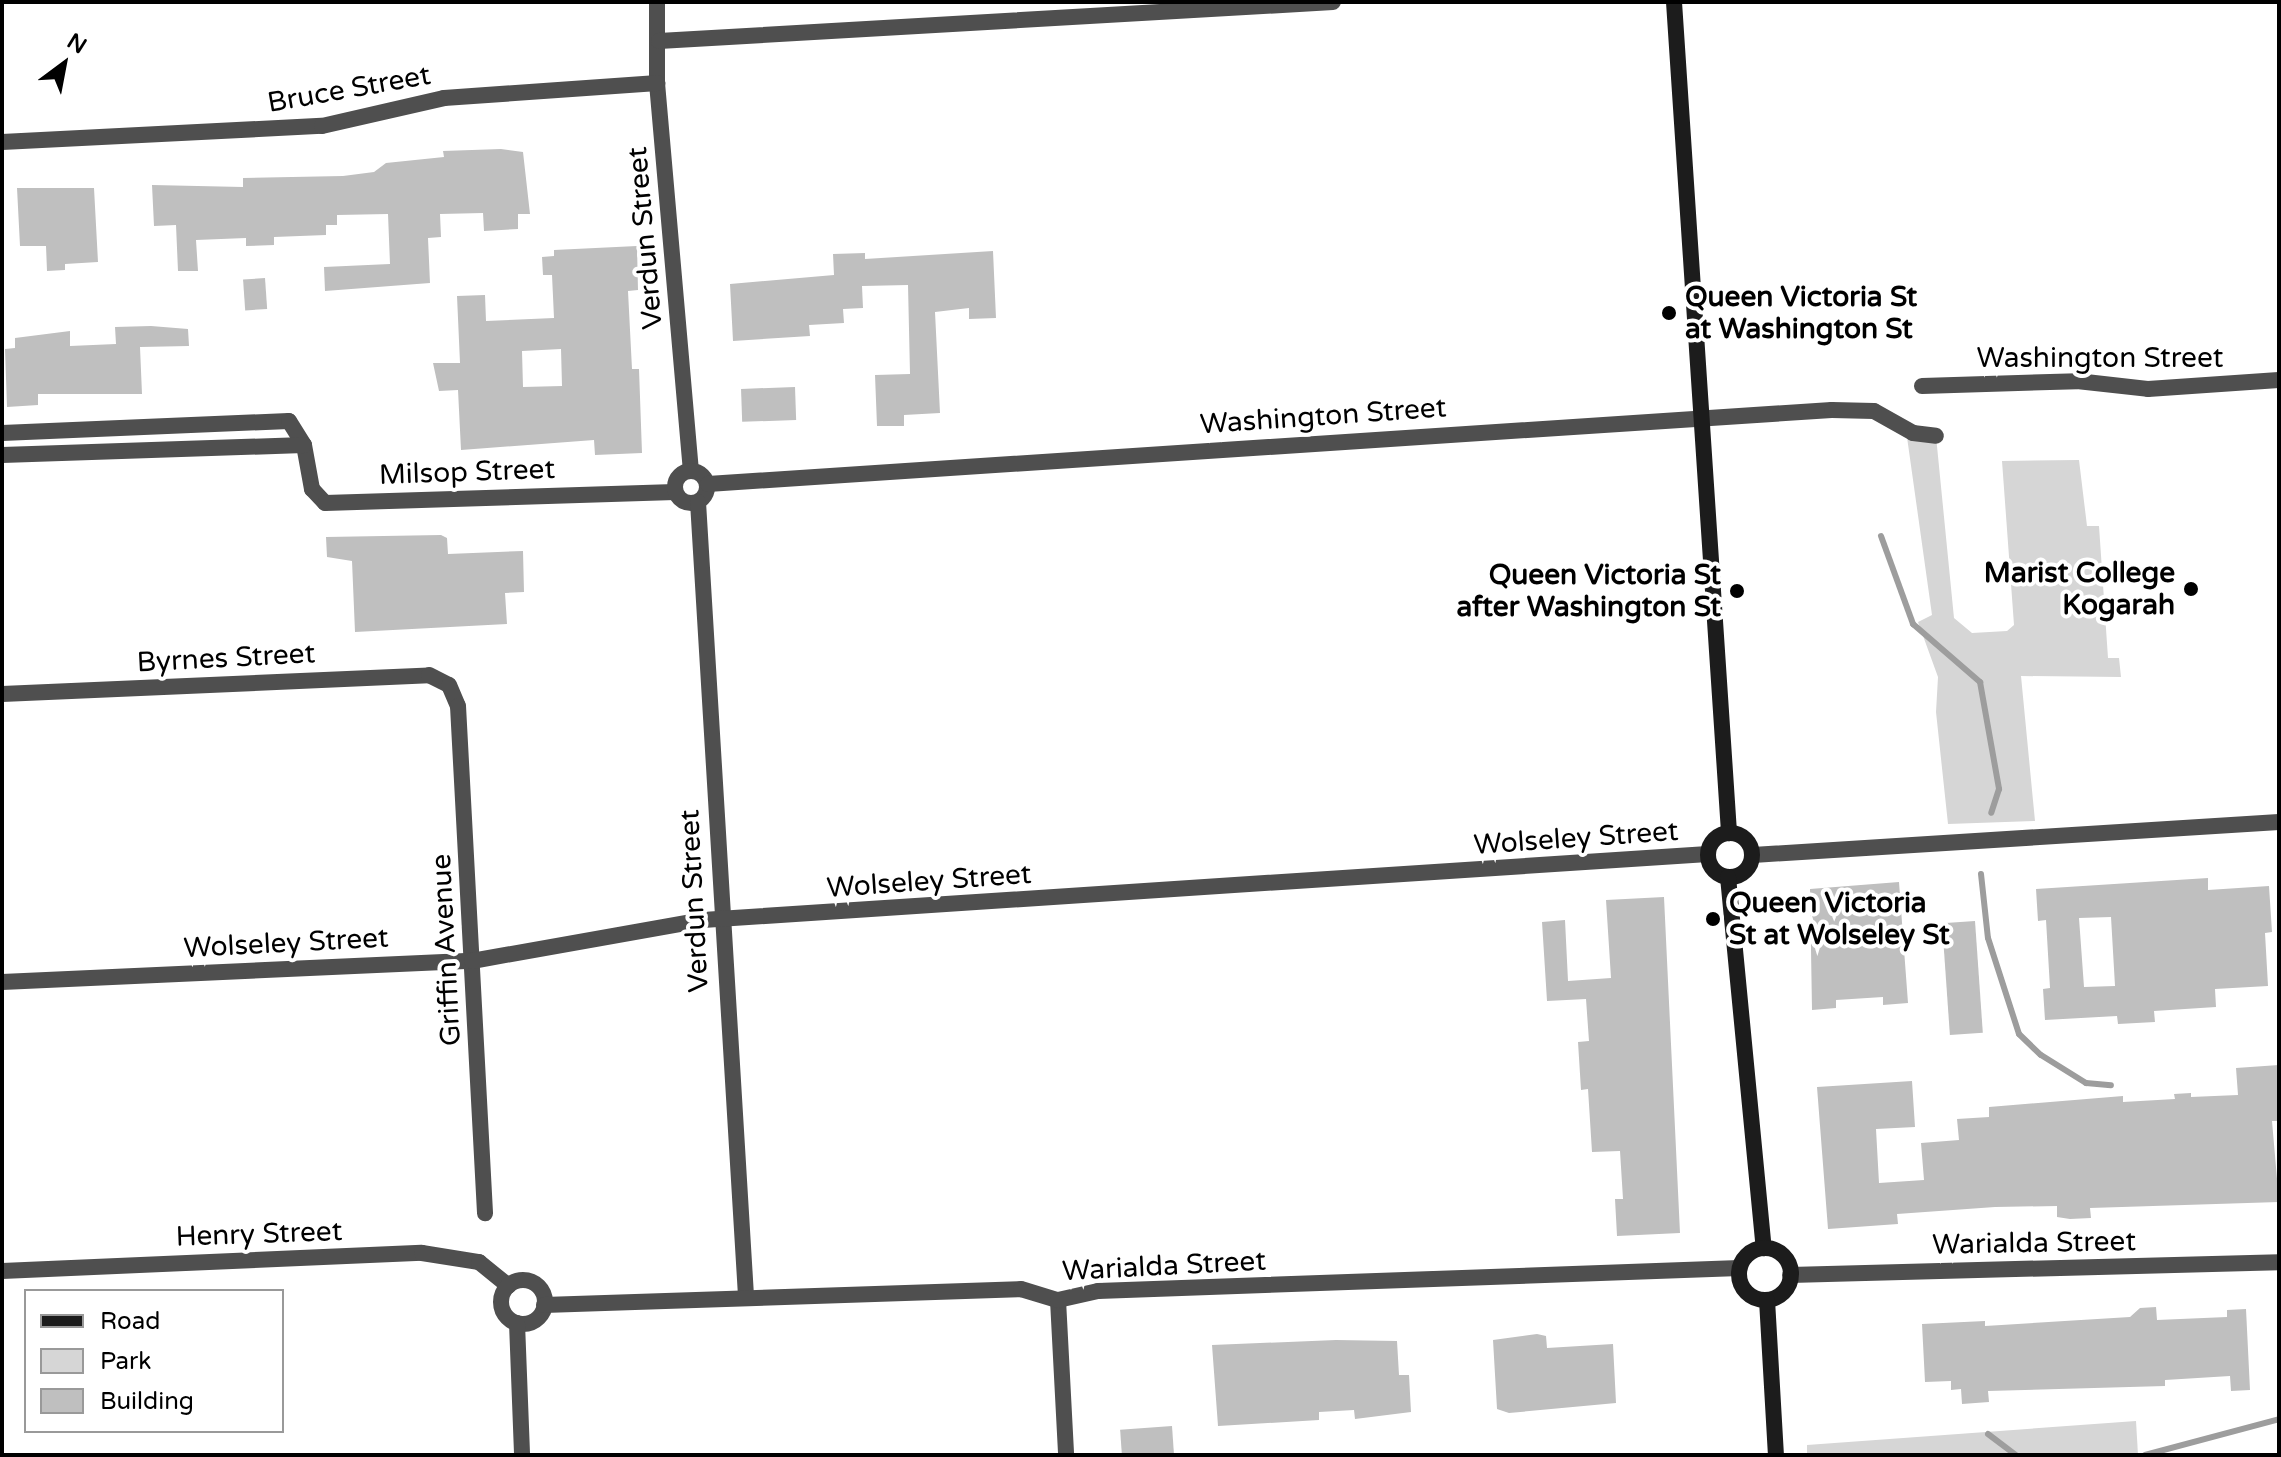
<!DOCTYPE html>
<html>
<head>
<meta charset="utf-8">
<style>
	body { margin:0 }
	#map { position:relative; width:2281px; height:1457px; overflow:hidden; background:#fff; font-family:"Varela Round",sans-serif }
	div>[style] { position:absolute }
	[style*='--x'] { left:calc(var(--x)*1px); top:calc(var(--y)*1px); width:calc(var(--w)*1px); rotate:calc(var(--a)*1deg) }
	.green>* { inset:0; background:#d6d6d6 }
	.stream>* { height:6px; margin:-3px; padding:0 3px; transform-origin:3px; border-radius:3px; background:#9d9d9d }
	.building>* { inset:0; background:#bfbfbf; transform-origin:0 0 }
	.minor>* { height:16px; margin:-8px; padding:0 8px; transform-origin:8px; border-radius:8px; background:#4f4f4f }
	.minor>.ring { margin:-8px; padding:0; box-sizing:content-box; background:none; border:16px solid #4f4f4f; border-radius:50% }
	.secondary>* { height:16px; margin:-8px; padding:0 8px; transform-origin:8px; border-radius:8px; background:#1c1c1c }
	.secondary>.ring { margin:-8px; padding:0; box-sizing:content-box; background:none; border:16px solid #1c1c1c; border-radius:50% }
	.dots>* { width:22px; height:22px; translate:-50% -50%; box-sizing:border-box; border:4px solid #fff; border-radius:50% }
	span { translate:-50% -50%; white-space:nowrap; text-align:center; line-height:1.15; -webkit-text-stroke:8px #fff; paint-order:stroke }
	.street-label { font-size:28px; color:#000 }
	.poi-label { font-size:28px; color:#000; font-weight:700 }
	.left { translate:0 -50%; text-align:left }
	.right { translate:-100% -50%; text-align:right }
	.frame { position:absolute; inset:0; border:4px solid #000; pointer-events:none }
	.legend { position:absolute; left:24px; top:1289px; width:260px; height:144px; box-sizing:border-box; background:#fff; border:2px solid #999; margin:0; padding:10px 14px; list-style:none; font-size:24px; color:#000 }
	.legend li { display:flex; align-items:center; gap:16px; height:40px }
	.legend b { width:40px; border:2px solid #999 }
	.north { position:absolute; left:24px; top:24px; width:80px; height:80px; -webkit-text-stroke:6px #fff; paint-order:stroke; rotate:32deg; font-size:22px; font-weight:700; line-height:32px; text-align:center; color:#000 }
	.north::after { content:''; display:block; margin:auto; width:28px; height:36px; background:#000; clip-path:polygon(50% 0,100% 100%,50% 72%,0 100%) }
</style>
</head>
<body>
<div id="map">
	<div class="green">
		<i style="clip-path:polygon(1906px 430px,1936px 436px,1954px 618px,1972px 633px,2007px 631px,2014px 625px,2002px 461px,2079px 460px,2087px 526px,2099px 526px,2108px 658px,2119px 658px,2121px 677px,2021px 676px,2035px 821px,1948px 824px,1936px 712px,1938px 677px,1918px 622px,1932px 615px)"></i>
		<i style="clip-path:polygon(2136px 1421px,2138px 1455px,1807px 1455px,1807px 1445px)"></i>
	</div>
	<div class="stream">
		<i style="--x:1881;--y:536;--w:94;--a:70"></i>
		<i style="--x:1913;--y:624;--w:89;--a:40.9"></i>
		<i style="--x:1980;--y:682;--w:109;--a:79.9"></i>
		<i style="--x:1999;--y:789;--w:25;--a:108"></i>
		<i style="--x:1981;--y:874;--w:64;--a:83.8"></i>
		<i style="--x:1988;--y:938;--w:101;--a:72.1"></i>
		<i style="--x:2019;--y:1034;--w:30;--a:44"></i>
		<i style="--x:2041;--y:1055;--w:53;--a:31.9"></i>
		<i style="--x:2086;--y:1083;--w:25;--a:5"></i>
		<i style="--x:1988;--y:1434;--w:35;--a:37"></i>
		<i style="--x:2145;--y:1455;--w:139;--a:-15"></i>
	</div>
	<div class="building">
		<i style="clip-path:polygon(501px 149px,523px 152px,530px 214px,518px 214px,518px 229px,484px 231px,483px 213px,440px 214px,441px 237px,428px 238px,430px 283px,325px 291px,324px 267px,390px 264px,388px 214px,337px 215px,337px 225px,326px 225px,326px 235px,274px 237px,274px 245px,246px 246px,246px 238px,196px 240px,198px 271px,178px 271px,176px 225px,154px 226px,152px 185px,243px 187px,243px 178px,343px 176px,374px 172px,386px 163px,444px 157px,443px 151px)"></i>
		<i style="clip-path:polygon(17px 188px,94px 188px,98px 262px,65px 264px,65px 270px,47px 271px,46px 246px,20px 246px)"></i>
		<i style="clip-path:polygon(evenodd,637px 246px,638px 290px,628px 291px,632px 369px,639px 369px,642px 453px,595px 455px,594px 440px,461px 450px,458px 390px,439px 391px,433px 363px,460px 363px,457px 296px,485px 295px,486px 321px,554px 318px,552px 275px,543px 275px,542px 257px,554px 256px,554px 250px,637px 246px,561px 349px,562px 386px,523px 387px,522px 351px,561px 349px)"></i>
		<i style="clip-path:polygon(993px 251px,996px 318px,969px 319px,969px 308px,935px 312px,940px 413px,904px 415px,904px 426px,877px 426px,875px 375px,910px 374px,908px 285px,862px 286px,863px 308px,843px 309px,844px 323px,809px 325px,810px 336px,733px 341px,730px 284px,834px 275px,833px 254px,865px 253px,865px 259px)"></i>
		<i style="left:265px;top:278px;width:31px;height:22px;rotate:86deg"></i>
		<i style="clip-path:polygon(151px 326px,188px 329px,189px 346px,140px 347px,142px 394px,38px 394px,38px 405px,7px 407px,5px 349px,15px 348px,15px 338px,70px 331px,70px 346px,116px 344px,115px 327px)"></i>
		<i style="left:795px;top:387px;width:33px;height:54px;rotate:88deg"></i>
		<i style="clip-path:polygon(441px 535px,447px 538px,448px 554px,523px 551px,524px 592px,505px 593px,507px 624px,355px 632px,352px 561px,327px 557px,326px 537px)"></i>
		<i style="clip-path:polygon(evenodd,2208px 878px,2208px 890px,2269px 886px,2272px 932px,2265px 933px,2268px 986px,2215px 989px,2216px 1007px,2154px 1011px,2155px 1022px,2118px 1024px,2117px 1016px,2045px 1020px,2043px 989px,2050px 988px,2046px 920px,2038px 921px,2036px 889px,2208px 878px,2111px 917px,2115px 986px,2084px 987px,2079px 918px,2111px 917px)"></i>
		<i style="clip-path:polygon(1899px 882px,1908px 1003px,1883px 1005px,1883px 997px,1836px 1000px,1836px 1008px,1812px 1010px,1810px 889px)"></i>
		<i style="clip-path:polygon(1664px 897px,1680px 1233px,1617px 1236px,1615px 1199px,1623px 1199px,1620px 1151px,1592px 1152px,1588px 1089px,1581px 1090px,1578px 1042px,1589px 1041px,1586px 999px,1547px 1001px,1542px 922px,1565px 920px,1568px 981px,1611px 978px,1606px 900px)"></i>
		<i style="left:1975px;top:921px;width:112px;height:33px;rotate:86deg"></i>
		<i style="clip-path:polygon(2279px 1065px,2279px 1121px,2272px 1121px,2279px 1202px,2090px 1208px,2091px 1218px,2070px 1219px,2057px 1217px,2057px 1206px,1995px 1207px,1897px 1214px,1898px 1224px,1828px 1229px,1817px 1087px,1912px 1081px,1915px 1127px,1876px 1129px,1879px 1183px,1924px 1180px,1921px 1143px,1959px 1140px,1957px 1119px,1989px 1117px,1989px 1107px,2123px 1096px,2123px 1102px,2175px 1099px,2174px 1094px,2191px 1093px,2191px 1097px,2238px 1095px,2236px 1068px)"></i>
		<i style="clip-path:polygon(2156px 1307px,2157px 1320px,2227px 1317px,2227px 1310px,2246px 1309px,2250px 1390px,2231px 1391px,2230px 1376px,2165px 1380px,2165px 1386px,1988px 1391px,1989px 1402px,1962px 1404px,1961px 1389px,1951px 1390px,1951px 1381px,1925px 1382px,1922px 1324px,1985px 1321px,1985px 1326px,2130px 1317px,2140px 1308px)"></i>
		<i style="clip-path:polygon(1537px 1334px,1546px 1336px,1547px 1348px,1613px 1344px,1616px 1403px,1509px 1413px,1497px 1409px,1493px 1340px)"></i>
		<i style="clip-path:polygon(1336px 1340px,1397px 1341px,1399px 1375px,1409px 1375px,1411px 1412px,1355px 1419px,1354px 1410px,1319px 1412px,1319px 1420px,1218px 1426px,1212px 1345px)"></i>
		<i style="left:1172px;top:1426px;width:29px;height:52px;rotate:86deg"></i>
	</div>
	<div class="minor">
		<i style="--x:657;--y:2;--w:81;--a:90"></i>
		<i style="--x:657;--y:83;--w:388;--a:85"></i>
		<i style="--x:659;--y:41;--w:675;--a:-3.31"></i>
		<i style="--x:2;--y:142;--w:320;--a:-2.9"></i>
		<i style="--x:322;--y:126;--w:125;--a:-12.9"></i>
		<i style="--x:444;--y:98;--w:214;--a:-4"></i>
		<i style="--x:1922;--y:386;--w:155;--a:-1.8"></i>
		<i style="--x:2077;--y:381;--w:71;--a:6.4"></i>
		<i style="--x:2148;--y:389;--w:131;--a:-3.9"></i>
		<i style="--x:2;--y:433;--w:287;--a:-2.4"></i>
		<i style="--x:289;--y:421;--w:28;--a:58"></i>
		<i style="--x:304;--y:445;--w:45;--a:79.7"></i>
		<i style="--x:312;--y:489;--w:19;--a:47"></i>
		<i style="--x:325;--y:503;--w:350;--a:-1.8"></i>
		<i style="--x:2;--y:455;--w:302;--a:-1.9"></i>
		<i class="ring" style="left:675px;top:471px;width:16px;height:16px"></i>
		<i style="--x:708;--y:484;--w:1126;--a:-3.77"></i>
		<i style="--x:1832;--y:410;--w:42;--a:1.4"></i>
		<i style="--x:1874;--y:411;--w:45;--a:29.4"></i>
		<i style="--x:1913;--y:433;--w:23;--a:7"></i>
		<i style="--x:698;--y:502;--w:796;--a:86.54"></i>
		<i style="--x:2;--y:694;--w:427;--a:-2.5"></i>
		<i style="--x:429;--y:675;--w:22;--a:27"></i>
		<i style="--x:449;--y:685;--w:23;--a:67"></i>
		<i style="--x:458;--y:706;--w:508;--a:86.95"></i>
		<i style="--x:1753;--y:855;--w:527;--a:-3.59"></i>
		<i style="--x:2;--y:982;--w:470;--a:-2.6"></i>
		<i style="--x:472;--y:961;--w:235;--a:-10.1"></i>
		<i style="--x:703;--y:920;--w:1007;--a:-3.76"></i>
		<i style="--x:2;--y:1271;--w:420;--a:-2.5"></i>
		<i style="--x:422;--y:1253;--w:58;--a:9"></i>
		<i style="--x:479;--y:1262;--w:38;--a:39"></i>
		<i style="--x:1790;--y:1275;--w:489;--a:-1.5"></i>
		<i class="ring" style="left:501px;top:1280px;width:28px;height:28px"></i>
		<i style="--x:1058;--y:1300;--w:155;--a:87"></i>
		<i style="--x:544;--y:1305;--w:477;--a:-1.9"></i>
		<i style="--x:1021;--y:1289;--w:39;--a:17"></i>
		<i style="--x:1058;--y:1300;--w:41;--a:-12.7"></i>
		<i style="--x:1098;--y:1291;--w:642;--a:-2.05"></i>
		<i style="--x:517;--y:1323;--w:132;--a:87.8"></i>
	</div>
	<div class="secondary">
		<i style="--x:1674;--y:2;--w:833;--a:86.21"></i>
		<i class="ring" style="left:1708px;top:833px;width:28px;height:28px"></i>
		<i style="--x:1728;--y:877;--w:373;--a:84.5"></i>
		<i class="ring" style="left:1739px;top:1248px;width:36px;height:36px"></i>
		<i style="--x:1767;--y:1300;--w:155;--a:86.7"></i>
	</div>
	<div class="dots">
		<i style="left:1669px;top:313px;background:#000"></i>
		<i style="left:2191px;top:589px;background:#000"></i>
		<i style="left:1737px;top:591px;background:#000"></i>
		<i style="left:1713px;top:919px;background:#000"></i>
	</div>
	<div class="street-label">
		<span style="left:349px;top:89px;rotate:-10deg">Bruce Street</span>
		<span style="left:645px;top:238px;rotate:-95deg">Verdun Street</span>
		<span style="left:2100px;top:358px">Washington Street</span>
		<span style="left:1323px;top:416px;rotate:-4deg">Washington Street</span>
		<span style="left:467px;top:472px;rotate:-2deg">Milsop Street</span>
		<span style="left:226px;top:658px;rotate:-3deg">Byrnes Street</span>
		<span style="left:1576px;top:838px;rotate:-4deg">Wolseley Street</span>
		<span style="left:929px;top:881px;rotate:-4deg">Wolseley Street</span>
		<span style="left:694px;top:901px;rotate:-93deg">Verdun Street</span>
		<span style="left:286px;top:943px;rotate:-3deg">Wolseley Street</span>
		<span style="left:446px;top:950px;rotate:-93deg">Griffin Avenue</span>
		<span style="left:259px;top:1234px;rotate:-2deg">Henry Street</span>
		<span style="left:2034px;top:1243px;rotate:-1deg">Warialda Street</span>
		<span style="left:1164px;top:1266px;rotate:-3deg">Warialda Street</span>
	</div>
	<div class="poi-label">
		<span class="left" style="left:1685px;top:313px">Queen Victoria St<br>at Washington St</span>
		<span class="right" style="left:2175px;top:589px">Marist College<br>Kogarah</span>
		<span class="right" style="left:1721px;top:591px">Queen Victoria St<br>after Washington St</span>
		<span class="left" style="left:1729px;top:919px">Queen Victoria<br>St at Wolseley St</span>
	</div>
	<div class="frame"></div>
	<ul class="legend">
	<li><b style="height:10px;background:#1c1c1c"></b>Road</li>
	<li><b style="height:22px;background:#d6d6d6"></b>Park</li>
	<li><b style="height:22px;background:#bfbfbf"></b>Building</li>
	</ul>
	<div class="north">N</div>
</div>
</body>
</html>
